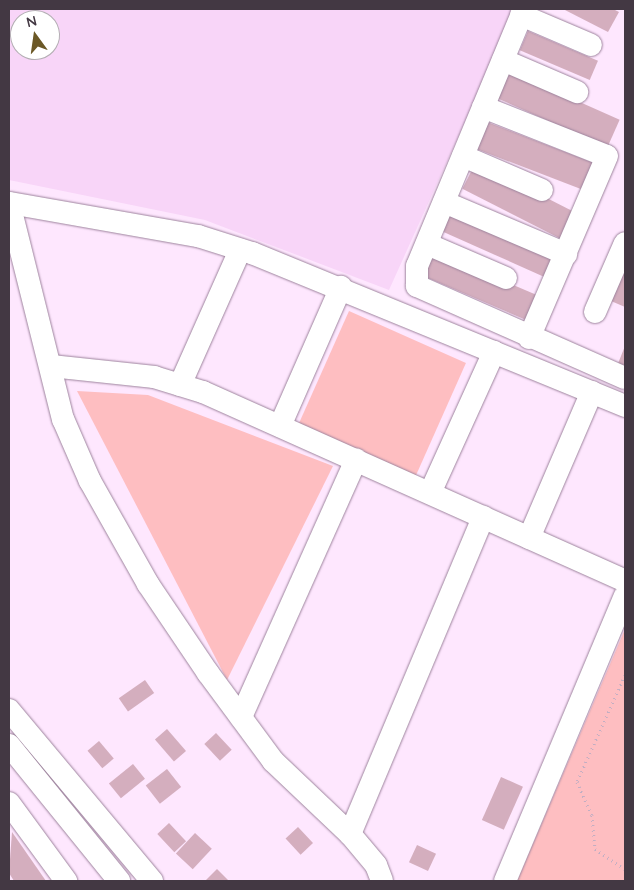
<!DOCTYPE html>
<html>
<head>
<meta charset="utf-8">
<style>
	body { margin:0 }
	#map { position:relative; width:634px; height:890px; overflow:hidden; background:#fee7fe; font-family:Quicksand,sans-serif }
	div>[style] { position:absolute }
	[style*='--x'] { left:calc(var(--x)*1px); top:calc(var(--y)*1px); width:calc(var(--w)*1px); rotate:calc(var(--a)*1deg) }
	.built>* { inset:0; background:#f8d5f8 }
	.green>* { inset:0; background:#febec1; transform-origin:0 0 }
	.building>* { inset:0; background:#d4aebe; transform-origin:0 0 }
	.path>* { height:3px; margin-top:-1.5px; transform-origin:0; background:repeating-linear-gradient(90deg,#c2aec2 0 1px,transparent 0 5px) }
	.roads { filter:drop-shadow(0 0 1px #9d839d) drop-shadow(0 0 1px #9d839d) }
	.minor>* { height:22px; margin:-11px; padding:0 11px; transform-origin:11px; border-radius:11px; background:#fff }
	span { translate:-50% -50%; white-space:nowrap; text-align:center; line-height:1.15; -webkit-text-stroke:4px #fff; paint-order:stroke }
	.frame { position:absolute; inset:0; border:10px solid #433843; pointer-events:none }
	.north { position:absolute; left:10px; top:10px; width:50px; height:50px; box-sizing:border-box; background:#fff; border:1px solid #b4afb4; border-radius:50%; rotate:346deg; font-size:14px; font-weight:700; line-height:20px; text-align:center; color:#433843 }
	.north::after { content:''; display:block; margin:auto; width:18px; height:22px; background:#6b5826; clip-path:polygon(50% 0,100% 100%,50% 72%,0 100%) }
</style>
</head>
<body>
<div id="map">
	<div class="built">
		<i style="clip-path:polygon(evenodd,9px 9px,516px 9px,389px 290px,205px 220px,9px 180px,9px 9px,20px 20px,50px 20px,50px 50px,20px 50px,20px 20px)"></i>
	</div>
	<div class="green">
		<i style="left:349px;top:311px;width:128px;height:123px;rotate:24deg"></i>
		<i style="clip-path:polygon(77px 391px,148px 395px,333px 466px,227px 680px)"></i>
		<i style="clip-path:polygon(625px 629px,625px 881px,517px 881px)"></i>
	</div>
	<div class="building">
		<i style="clip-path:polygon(563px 9px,613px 9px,619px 12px,608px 32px)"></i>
		<i style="left:528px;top:31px;width:76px;height:21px;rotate:23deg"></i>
		<i style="left:510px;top:71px;width:120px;height:30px;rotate:24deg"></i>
		<i style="left:487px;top:122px;width:120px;height:29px;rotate:21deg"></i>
		<i style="left:476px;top:162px;width:118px;height:30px;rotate:27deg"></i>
		<i style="left:450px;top:213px;width:122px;height:20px;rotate:24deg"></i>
		<i style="left:433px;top:251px;width:121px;height:27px;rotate:23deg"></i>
		<i style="clip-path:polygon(618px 271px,625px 275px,625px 307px,611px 301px)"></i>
		<i style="clip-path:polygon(625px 346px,625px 375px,615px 371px)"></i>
		<i style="left:145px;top:680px;width:16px;height:32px;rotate:55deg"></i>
		<i style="left:167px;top:729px;width:29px;height:16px;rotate:49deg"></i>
		<i style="left:216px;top:733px;width:23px;height:16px;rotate:47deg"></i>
		<i style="left:99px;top:741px;width:23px;height:15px;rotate:50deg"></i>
		<i style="left:133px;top:764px;width:19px;height:31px;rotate:51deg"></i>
		<i style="left:167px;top:769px;width:23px;height:27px;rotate:52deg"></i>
		<i style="left:501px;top:777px;width:24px;height:47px;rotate:24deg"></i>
		<i style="left:169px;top:823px;width:25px;height:16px;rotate:47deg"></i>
		<i style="left:298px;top:827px;width:22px;height:17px;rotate:47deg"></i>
		<i style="clip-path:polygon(12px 832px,46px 881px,14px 881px,9px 873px)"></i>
		<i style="left:195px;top:833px;width:23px;height:28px;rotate:43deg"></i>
		<i style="left:417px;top:845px;width:21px;height:19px;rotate:25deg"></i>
		<i style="clip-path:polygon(217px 869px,229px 881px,205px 881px)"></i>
	</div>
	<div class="path">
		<i style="--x:625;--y:675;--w:117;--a:114.2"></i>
		<i style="--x:577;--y:782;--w:36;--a:66"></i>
		<i style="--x:592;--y:815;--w:34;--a:85"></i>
		<i style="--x:595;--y:849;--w:36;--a:34"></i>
	</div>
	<div class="roads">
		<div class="minor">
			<i style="--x:524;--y:9;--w:278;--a:112.6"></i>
			<i style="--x:417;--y:266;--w:20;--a:90"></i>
			<i style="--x:417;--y:286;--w:227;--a:23.9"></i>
			<i style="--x:521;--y:15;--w:76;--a:23.2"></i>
			<i style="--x:503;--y:60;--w:81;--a:23.4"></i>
			<i style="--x:483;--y:107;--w:133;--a:21.6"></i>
			<i style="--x:607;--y:156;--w:198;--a:113.2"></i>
			<i style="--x:463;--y:156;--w:86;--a:23.3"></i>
			<i style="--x:444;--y:202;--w:133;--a:23.1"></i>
			<i style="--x:9;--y:203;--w:223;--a:76"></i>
			<i style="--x:63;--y:419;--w:68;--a:66.5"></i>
			<i style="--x:90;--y:481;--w:118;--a:60.6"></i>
			<i style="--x:148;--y:584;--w:107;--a:56"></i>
			<i style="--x:208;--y:673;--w:109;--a:53.5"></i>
			<i style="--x:273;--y:761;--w:106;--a:43.5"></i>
			<i style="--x:350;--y:834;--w:40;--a:50"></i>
			<i style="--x:376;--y:865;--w:17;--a:69"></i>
			<i style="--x:10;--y:203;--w:191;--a:10"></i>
			<i style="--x:198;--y:236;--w:57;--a:17.5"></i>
			<i style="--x:252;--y:253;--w:403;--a:22.3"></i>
			<i style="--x:427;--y:244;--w:86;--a:23.3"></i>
			<i style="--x:595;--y:312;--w:75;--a:-66.5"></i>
			<i style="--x:51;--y:366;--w:104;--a:6.1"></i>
			<i style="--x:154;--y:377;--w:51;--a:17"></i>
			<i style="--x:203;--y:392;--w:462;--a:24.1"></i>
			<i style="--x:180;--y:385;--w:148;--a:-66"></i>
			<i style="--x:280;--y:426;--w:152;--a:-66.3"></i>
			<i style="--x:430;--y:493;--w:155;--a:-65.6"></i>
			<i style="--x:529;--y:538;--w:159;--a:-66.7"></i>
			<i style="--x:9;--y:710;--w:223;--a:50.1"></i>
			<i style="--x:241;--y:717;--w:282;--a:-65.9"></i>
			<i style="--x:9;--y:745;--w:175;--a:51"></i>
			<i style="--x:9;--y:803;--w:97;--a:53.8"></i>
			<i style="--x:350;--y:834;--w:344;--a:-67.2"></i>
			<i style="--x:505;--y:881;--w:309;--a:-67.2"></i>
		</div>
	</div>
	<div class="frame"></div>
	<div class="north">N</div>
</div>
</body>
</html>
